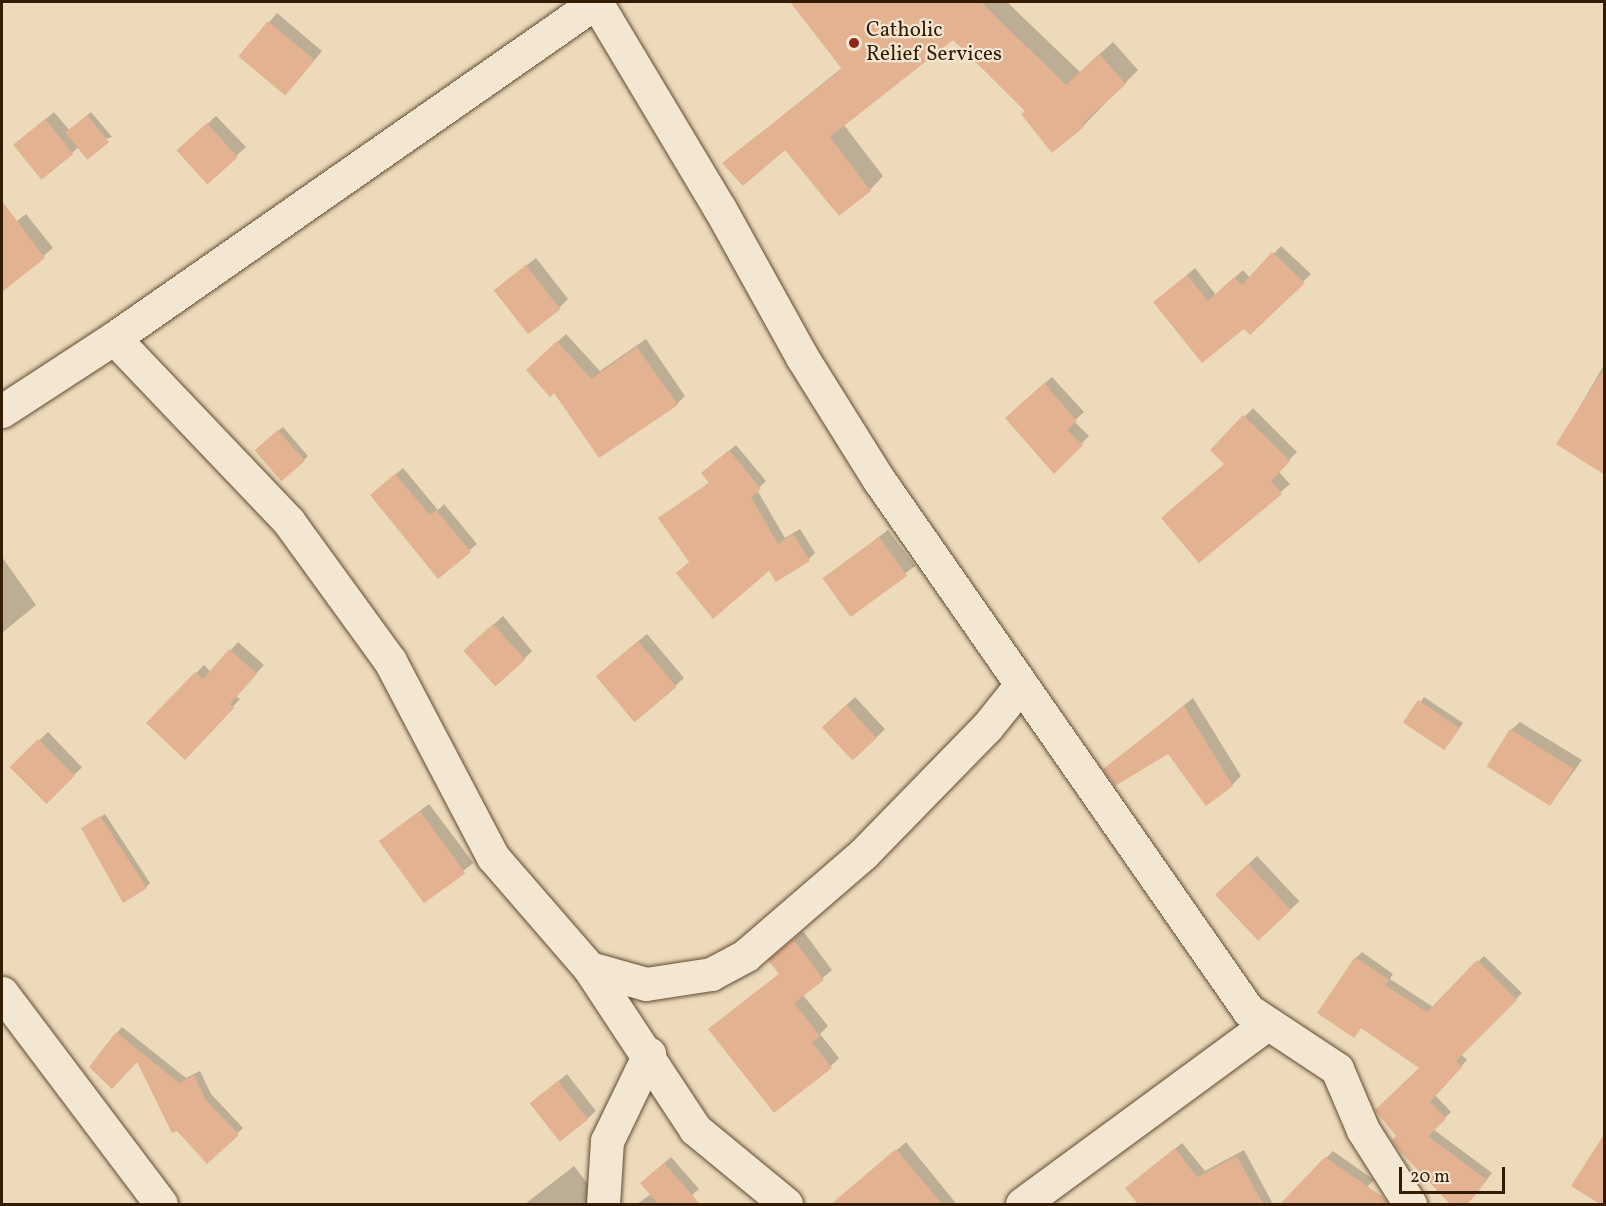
<!DOCTYPE html>
<html>
<head>
<meta charset="utf-8">
<style>
	body { margin:0 }
	#map { position:relative; width:1606px; height:1206px; overflow:hidden; background:#ecdabb; font-family:Vollkorn,serif }
	div>[style] { position:absolute }
	[style*='--x'] { left:calc(var(--x)*1px); top:calc(var(--y)*1px); width:calc(var(--w)*1px); rotate:calc(var(--a)*1deg) }
	.shadow>* { inset:0; background:#0003; transform-origin:0 0 }
	.building>* { inset:0; background:#e3b290; transform-origin:0 0 }
	.roads { filter:drop-shadow(0 0 2px #624b31) drop-shadow(0 0 2px #624b31) }
	.minor>* { height:33px; margin:-16.5px; padding:0 16.5px; transform-origin:16.5px; border-radius:16.5px; background:#f3e7d3 }
	.dots>* { width:16px; height:16px; translate:-50% -50%; box-sizing:border-box; border:3px solid #f3e7d3; border-radius:50% }
	span { translate:-50% -50%; white-space:nowrap; text-align:center; line-height:1.15; -webkit-text-stroke:4.5px #f3e7d3; paint-order:stroke }
	.poi-label { font-size:21px; color:#341b03 }
	.left { translate:0 -50%; text-align:left }
	.frame { position:absolute; inset:0; border:3px solid #341b03; pointer-events:none }
	.scale { position:absolute; left:1399px; top:1167px; width:106px; height:27px; box-sizing:border-box; border:3px solid #341b03; border-top:0; padding-left:8px; font-size:18px; line-height:21px; white-space:nowrap; color:#341b03; -webkit-text-stroke:4px #f3e7d3; paint-order:stroke }
</style>
</head>
<body>
<div id="map">
	<div class="shadow">
		<i style="clip-path:polygon(791px 2px,1007px 2px,1080px 72px,1113px 42px,1138px 70px,1083px 126px,1026px 110px,953px 38px,844px 125px,883px 176px,870px 190px,785px 148px,724px 163px,843px 67px)"></i>
		<i style="clip-path:polygon(277px 13px,322px 51px,293px 86px,240px 56px)"></i>
		<i style="clip-path:polygon(54px 112px,70px 131px,91px 112px,112px 137px,79px 147px,72px 153px,15px 145px)"></i>
		<i style="clip-path:polygon(216px 116px,246px 147px,208px 182px,187px 143px)"></i>
		<i style="clip-path:polygon(26px 214px,53px 248px,2px 290px,2px 233px)"></i>
		<i style="clip-path:polygon(1281px 246px,1311px 274px,1250px 333px,1245px 327px,1163px 295px,1195px 268px,1216px 295px,1243px 270px,1250px 278px)"></i>
		<i style="clip-path:polygon(536px 258px,568px 299px,559px 308px,505px 282px)"></i>
		<i style="clip-path:polygon(566px 334px,600px 371px,646px 339px,685px 396px,677px 404px,555px 390px,536px 361px)"></i>
		<i style="clip-path:polygon(1604px 365px,1604px 463px,1558px 444px)"></i>
		<i style="clip-path:polygon(1052px 377px,1084px 412px,1074px 421px,1089px 436px,1054px 472px,1015px 410px)"></i>
		<i style="clip-path:polygon(1253px 408px,1297px 452px,1278px 471px,1290px 484px,1200px 561px,1226px 463px,1212px 450px)"></i>
		<i style="clip-path:polygon(283px 427px,308px 456px,304px 460px,260px 446px)"></i>
		<i style="clip-path:polygon(736px 445px,766px 481px,757px 490px,785px 538px,800px 529px,815px 553px,809px 559px,769px 569px,690px 562px,660px 518px,710px 482px,710px 467px)"></i>
		<i style="clip-path:polygon(403px 468px,438px 510px,444px 504px,477px 544px,438px 577px,379px 488px)"></i>
		<i style="left:888px;top:530px;width:45px;height:80px;rotate:53deg"></i>
		<i style="clip-path:polygon(2px 557px,36px 605px,2px 633px)"></i>
		<i style="clip-path:polygon(503px 616px,532px 651px,524px 659px,474px 642px)"></i>
		<i style="clip-path:polygon(647px 634px,684px 678px,675px 686px,606px 668px)"></i>
		<i style="clip-path:polygon(238px 642px,264px 665px,236px 696px,240px 699px,184px 758px,148px 723px,204px 665px,211px 672px)"></i>
		<i style="left:855px;top:697px;width:44px;height:44px;rotate:47deg"></i>
		<i style="clip-path:polygon(1424px 697px,1463px 723px,1448px 745px,1405px 723px)"></i>
		<i style="clip-path:polygon(1193px 698px,1241px 776px,1232px 785px,1168px 752px,1105px 769px)"></i>
		<i style="clip-path:polygon(1520px 722px,1582px 760px,1550px 805px,1511px 730px)"></i>
		<i style="left:48px;top:732px;width:49px;height:50px;rotate:46deg"></i>
		<i style="left:429px;top:804px;width:74px;height:61px;rotate:53deg"></i>
		<i style="clip-path:polygon(105px 814px,150px 883px,146px 887px,83px 828px)"></i>
		<i style="left:1257px;top:856px;width:62px;height:55px;rotate:47deg"></i>
		<i style="clip-path:polygon(803px 931px,832px 970px,803px 995px,828px 1026px,820px 1034px,839px 1058px,831px 1066px,710px 1029px,780px 973px,779px 952px)"></i>
		<i style="clip-path:polygon(1362px 952px,1393px 974px,1390px 979px,1433px 1007px,1484px 956px,1522px 993px,1461px 1054px,1467px 1060px,1435px 1095px,1451px 1112px,1433px 1129px,1492px 1173px,1467px 1204px,1398px 1136px,1421px 1068px,1362px 1027px,1354px 1036px,1356px 958px)"></i>
		<i style="clip-path:polygon(122px 1027px,186px 1078px,200px 1071px,211px 1094px,243px 1128px,207px 1162px,117px 1033px)"></i>
		<i style="clip-path:polygon(567px 1074px,596px 1111px,587px 1119px,532px 1103px)"></i>
		<i style="clip-path:polygon(906px 1142px,955px 1202px,953px 1204px,861px 1204px,849px 1191px)"></i>
		<i style="clip-path:polygon(1182px 1143px,1205px 1171px,1244px 1150px,1273px 1204px,1140px 1204px,1127px 1188px)"></i>
		<i style="clip-path:polygon(1333px 1151px,1374px 1180px,1349px 1204px,1281px 1204px)"></i>
		<i style="clip-path:polygon(671px 1157px,699px 1189px,682px 1204px,637px 1204px,651px 1194px,648px 1177px)"></i>
		<i style="clip-path:polygon(574px 1166px,603px 1204px,525px 1204px)"></i>
	</div>
	<div class="building">
		<i style="clip-path:polygon(790px 2px,981px 2px,1066px 85px,1099px 54px,1126px 84px,1082px 124px,1084px 127px,1052px 153px,1021px 114px,1025px 111px,953px 40px,830px 137px,871px 191px,839px 216px,785px 150px,743px 186px,722px 163px,842px 69px)"></i>
		<i style="left:268px;top:21px;width:61px;height:46px;rotate:40deg"></i>
		<i style="left:87px;top:115px;width:35px;height:28px;rotate:51deg"></i>
		<i style="left:45px;top:119px;width:45px;height:41px;rotate:51deg"></i>
		<i style="left:207px;top:123px;width:46px;height:41px;rotate:48deg"></i>
		<i style="clip-path:polygon(2px 201px,45px 258px,2px 292px)"></i>
		<i style="clip-path:polygon(1272px 252px,1305px 283px,1250px 335px,1244px 329px,1202px 363px,1153px 302px,1187px 275px,1208px 301px,1234px 277px,1242px 285px)"></i>
		<i style="left:526px;top:265px;width:56px;height:41px;rotate:52deg"></i>
		<i style="clip-path:polygon(557px 341px,591px 379px,637px 347px,678px 405px,599px 458px,554px 393px,550px 397px,526px 370px)"></i>
		<i style="clip-path:polygon(1605px 367px,1605px 475px,1556px 444px)"></i>
		<i style="clip-path:polygon(1044px 383px,1077px 421px,1067px 430px,1083px 445px,1054px 474px,1005px 418px)"></i>
		<i style="clip-path:polygon(1243px 415px,1290px 461px,1271px 481px,1282px 494px,1199px 563px,1161px 518px,1224px 464px,1210px 450px)"></i>
		<i style="left:278px;top:430px;width:41px;height:31px;rotate:49deg"></i>
		<i style="clip-path:polygon(729px 450px,761px 489px,751px 497px,778px 544px,793px 534px,810px 561px,776px 582px,769px 571px,713px 619px,676px 573px,689px 562px,658px 518px,709px 483px,701px 473px)"></i>
		<i style="clip-path:polygon(395px 474px,430px 515px,436px 510px,471px 552px,438px 579px,370px 495px)"></i>
		<i style="left:879px;top:537px;width:48px;height:70px;rotate:54deg"></i>
		<i style="left:493px;top:624px;width:48px;height:40px;rotate:48deg"></i>
		<i style="left:638px;top:641px;width:60px;height:55px;rotate:50deg"></i>
		<i style="clip-path:polygon(229px 649px,257px 674px,230px 704px,234px 708px,185px 760px,146px 723px,195px 672px,203px 679px)"></i>
		<i style="left:1418px;top:700px;width:50px;height:27px;rotate:34deg"></i>
		<i style="left:846px;top:705px;width:45px;height:33px;rotate:47deg"></i>
		<i style="clip-path:polygon(1184px 706px,1233px 786px,1206px 806px,1168px 754px,1115px 786px,1103px 769px)"></i>
		<i style="left:1510px;top:729px;width:75px;height:44px;rotate:32deg"></i>
		<i style="left:38px;top:739px;width:52px;height:40px;rotate:45deg"></i>
		<i style="left:420px;top:811px;width:77px;height:51px;rotate:54deg"></i>
		<i style="clip-path:polygon(100px 816px,147px 888px,123px 903px,81px 828px)"></i>
		<i style="left:1248px;top:864px;width:63px;height:45px;rotate:47deg"></i>
		<i style="clip-path:polygon(793px 939px,824px 980px,794px 1003px,820px 1036px,812px 1042px,832px 1068px,774px 1113px,708px 1029px,779px 974px,768px 960px)"></i>
		<i style="clip-path:polygon(1355px 957px,1389px 980px,1385px 985px,1427px 1012px,1477px 960px,1517px 1000px,1456px 1061px,1462px 1067px,1430px 1102px,1446px 1119px,1428px 1136px,1487px 1180px,1468px 1204px,1450px 1204px,1397px 1148px,1392px 1140px,1396px 1136px,1375px 1110px,1419px 1068px,1361px 1028px,1354px 1038px,1317px 1013px)"></i>
		<i style="clip-path:polygon(116px 1032px,179px 1083px,194px 1075px,206px 1100px,239px 1135px,207px 1164px,177px 1131px,172px 1133px,137px 1062px,112px 1089px,89px 1067px)"></i>
		<i style="left:558px;top:1081px;width:49px;height:36px;rotate:52deg"></i>
		<i style="clip-path:polygon(1605px 1133px,1605px 1204px,1600px 1204px,1571px 1186px)"></i>
		<i style="clip-path:polygon(1175px 1148px,1197px 1177px,1237px 1156px,1263px 1204px,1138px 1204px,1125px 1188px)"></i>
		<i style="clip-path:polygon(896px 1149px,942px 1204px,831px 1204px)"></i>
		<i style="clip-path:polygon(1325px 1157px,1383px 1197px,1388px 1204px,1280px 1204px)"></i>
		<i style="clip-path:polygon(664px 1163px,700px 1204px,658px 1204px,640px 1183px)"></i>
	</div>
	<div class="roads">
		<div class="minor">
			<i style="--x:596;--y:2;--w:241;--a:59.1"></i>
			<i style="--x:720;--y:209;--w:169;--a:61"></i>
			<i style="--x:802;--y:357;--w:145;--a:58"></i>
			<i style="--x:879;--y:480;--w:646;--a:55.15"></i>
			<i style="--x:1248;--y:1010;--w:107;--a:33.5"></i>
			<i style="--x:1337;--y:1069;--w:66;--a:66.9"></i>
			<i style="--x:1363;--y:1130;--w:88;--a:57.6"></i>
			<i style="--x:114;--y:338;--w:254;--a:46.4"></i>
			<i style="--x:289;--y:522;--w:172;--a:54"></i>
			<i style="--x:390;--y:661;--w:221;--a:62.3"></i>
			<i style="--x:493;--y:857;--w:147;--a:49.1"></i>
			<i style="--x:589;--y:968;--w:59;--a:15.7"></i>
			<i style="--x:646;--y:984;--w:66;--a:-8.7"></i>
			<i style="--x:711;--y:974;--w:40;--a:-28"></i>
			<i style="--x:746;--y:955;--w:155;--a:-40.8"></i>
			<i style="--x:863;--y:854;--w:177;--a:-45.7"></i>
			<i style="--x:987;--y:727;--w:53;--a:-51.2"></i>
			<i style="--x:2;--y:411;--w:134;--a:-33.1"></i>
			<i style="--x:114;--y:338;--w:588;--a:-34.88"></i>
			<i style="--x:589;--y:968;--w:193;--a:56.6"></i>
			<i style="--x:695;--y:1129;--w:118;--a:39.5"></i>
			<i style="--x:2;--y:993;--w:264;--a:53"></i>
			<i style="--x:603;--y:1204;--w:63;--a:-86.4"></i>
			<i style="--x:607;--y:1141;--w:97;--a:-64.2"></i>
			<i style="--x:1022;--y:1204;--w:305;--a:-36.3"></i>
		</div>
	</div>
	<div class="dots">
		<i style="left:854px;top:43px;background:#8f2418"></i>
	</div>
	<div class="poi-label">
		<span class="left" style="left:866px;top:43px">Catholic<br>Relief Services</span>
	</div>
	<div class="frame"></div>
	<div class="scale">20 m</div>
</div>
</body>
</html>
